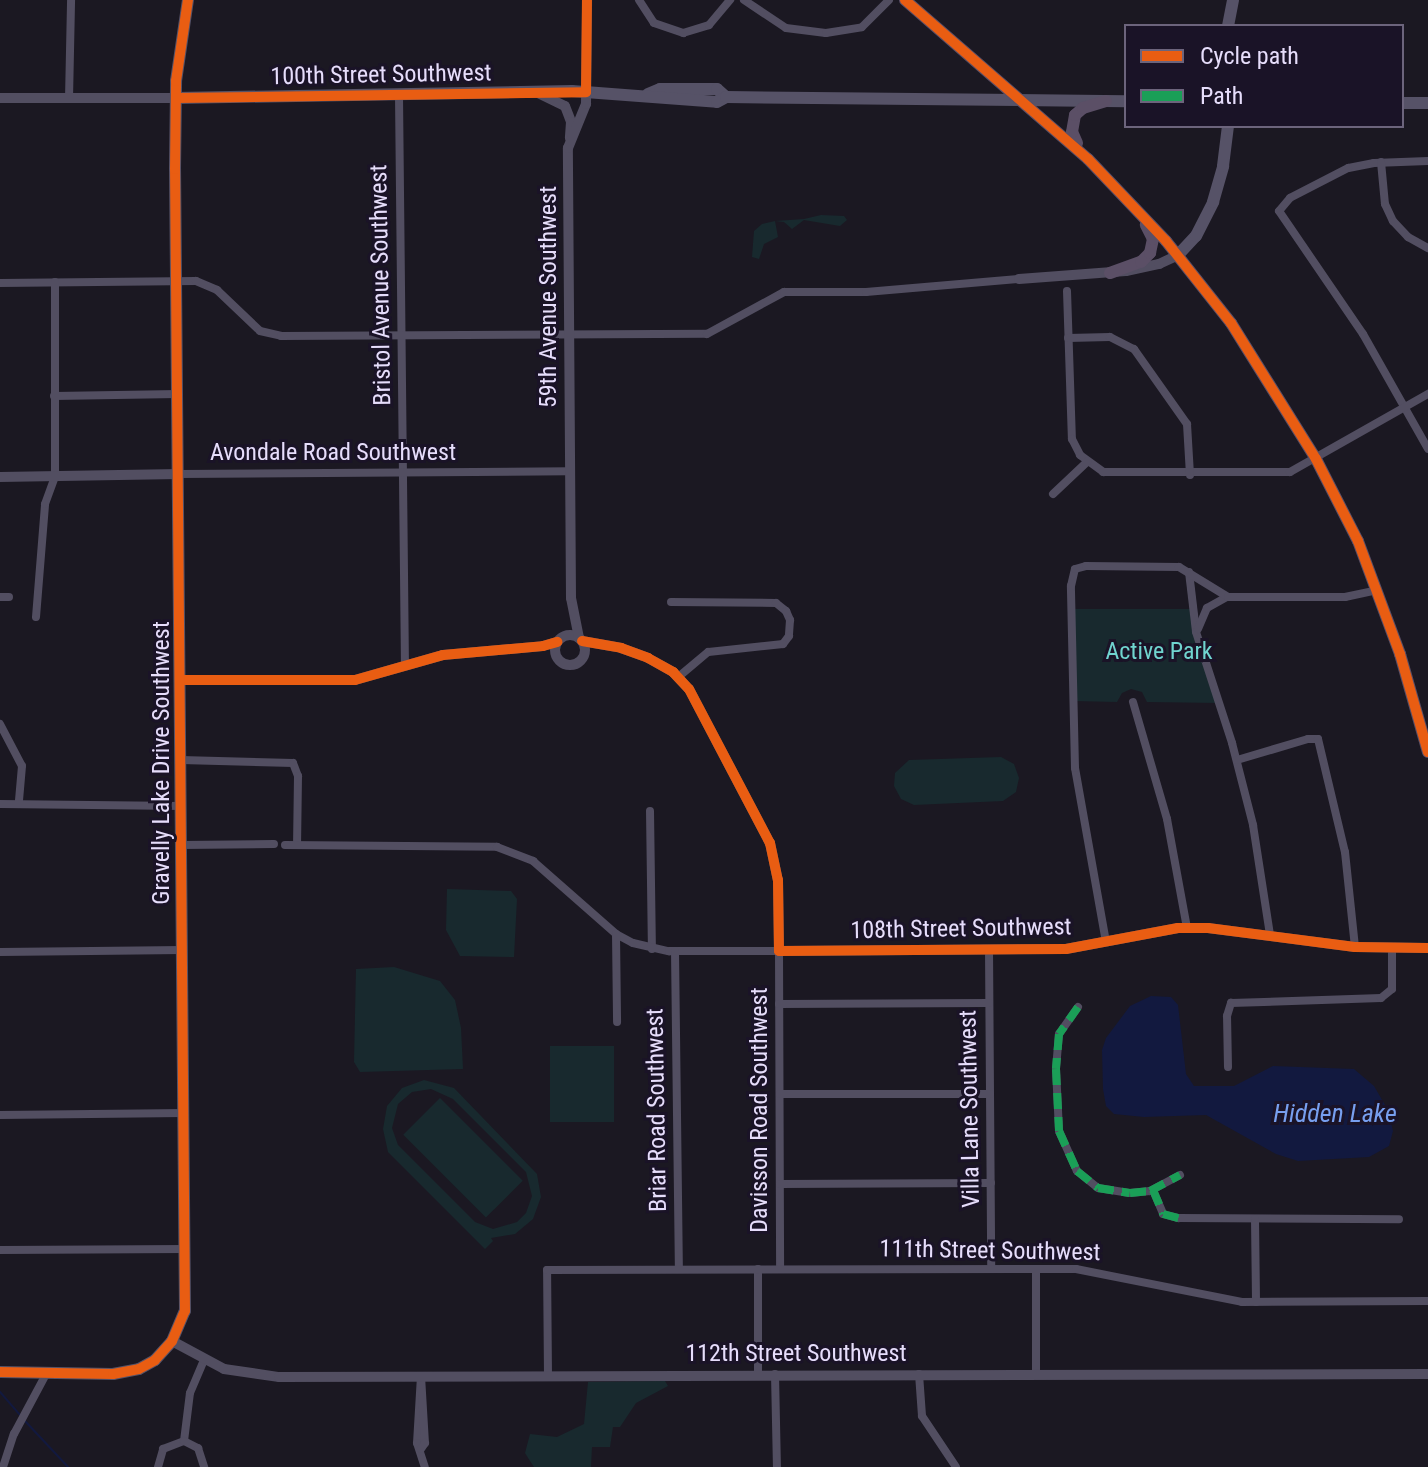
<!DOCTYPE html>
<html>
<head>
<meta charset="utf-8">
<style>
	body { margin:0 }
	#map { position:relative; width:1428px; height:1467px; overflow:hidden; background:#1b1822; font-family:"Roboto Condensed",sans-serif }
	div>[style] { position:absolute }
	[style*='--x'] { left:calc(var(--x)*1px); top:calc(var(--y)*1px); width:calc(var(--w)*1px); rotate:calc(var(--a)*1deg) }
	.green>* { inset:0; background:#18292e; transform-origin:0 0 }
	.water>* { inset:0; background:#12193f }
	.stream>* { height:2px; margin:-1px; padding:0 1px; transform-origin:1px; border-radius:1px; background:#12193f }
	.minor>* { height:8px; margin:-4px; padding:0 4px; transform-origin:4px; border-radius:4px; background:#524e61 }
	.tertiary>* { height:10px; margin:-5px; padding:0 5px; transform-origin:5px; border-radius:5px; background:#524e61 }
	.tertiary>.ring { margin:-5px; padding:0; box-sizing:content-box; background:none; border:10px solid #524e61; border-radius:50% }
	.secondary>* { height:12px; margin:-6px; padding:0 6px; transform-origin:6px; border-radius:6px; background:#565267 }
	.primary>* { height:12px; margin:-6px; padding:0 6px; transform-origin:6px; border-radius:6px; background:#5b4f66 }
	.quiet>* { height:8px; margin-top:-4px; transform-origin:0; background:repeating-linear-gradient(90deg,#1a9f57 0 16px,transparent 0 24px) }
	.cycleway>* { height:10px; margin:-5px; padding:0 5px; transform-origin:5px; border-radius:5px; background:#e95d12 }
	span { translate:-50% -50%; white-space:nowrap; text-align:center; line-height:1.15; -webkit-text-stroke:6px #1a1327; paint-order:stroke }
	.street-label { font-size:24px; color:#e6ddfb }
	.park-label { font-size:24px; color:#70d4cf }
	.water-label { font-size:26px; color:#779fef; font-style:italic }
	.legend { position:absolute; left:1124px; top:24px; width:280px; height:104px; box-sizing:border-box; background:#1a1327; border:2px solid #6c647c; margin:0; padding:10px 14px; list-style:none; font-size:24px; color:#e6ddfb }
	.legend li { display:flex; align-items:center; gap:16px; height:40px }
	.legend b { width:40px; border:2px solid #6c647c }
</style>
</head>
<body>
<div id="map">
	<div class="green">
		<i style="clip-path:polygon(821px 215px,844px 216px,847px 220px,840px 226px,804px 220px,792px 229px,784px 222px,775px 221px,778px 237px,764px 244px,759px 259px,752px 257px,754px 231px,762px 224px,775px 221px,804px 219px)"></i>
		<i style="clip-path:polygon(1072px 609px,1192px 609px,1220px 703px,1147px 702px,1142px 692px,1131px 689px,1122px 693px,1117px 702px,1073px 701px)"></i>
		<i style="clip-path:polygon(1001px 757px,1014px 764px,1019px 778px,1016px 792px,1003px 801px,914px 805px,901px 799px,894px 786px,895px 773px,909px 760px)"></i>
		<i style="clip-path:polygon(447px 889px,511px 891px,517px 899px,514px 957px,460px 956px,446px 930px)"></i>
		<i style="clip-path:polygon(394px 967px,440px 981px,455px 1000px,461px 1028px,463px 1069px,360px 1072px,354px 1062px,356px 969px)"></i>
		<i style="left:550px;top:1046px;width:64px;height:76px"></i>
		<i style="clip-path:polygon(evenodd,424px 1080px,454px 1088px,537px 1174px,541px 1197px,533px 1219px,515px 1234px,491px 1238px,493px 1241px,485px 1249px,388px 1152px,383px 1129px,387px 1106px,402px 1088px,424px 1080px,431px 1089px,453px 1099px,526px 1172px,532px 1196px,526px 1213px,517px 1222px,493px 1229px,475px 1222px,398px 1145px,392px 1128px,398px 1104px,412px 1092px,431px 1089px)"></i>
		<i style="left:440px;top:1098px;width:117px;height:52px;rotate:45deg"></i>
		<i style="clip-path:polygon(665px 1381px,668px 1386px,636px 1403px,620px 1427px,613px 1427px,610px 1447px,592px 1447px,591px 1467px,534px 1467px,530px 1461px,525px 1453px,530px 1434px,557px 1437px,584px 1424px,588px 1382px)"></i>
	</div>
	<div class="water">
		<i style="clip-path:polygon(1151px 996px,1171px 997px,1178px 1005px,1186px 1074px,1194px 1086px,1234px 1086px,1273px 1066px,1354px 1069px,1374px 1086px,1388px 1110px,1393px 1131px,1389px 1146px,1369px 1157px,1298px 1161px,1276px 1154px,1206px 1115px,1144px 1117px,1114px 1114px,1106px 1106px,1103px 1089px,1102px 1050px,1106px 1038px,1130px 1006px)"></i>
	</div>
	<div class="stream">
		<i style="--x:0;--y:1392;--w:32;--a:49"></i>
		<i style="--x:25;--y:1421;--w:63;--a:46.9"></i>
	</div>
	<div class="minor">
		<i style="--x:639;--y:0;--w:27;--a:57"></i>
		<i style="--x:654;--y:23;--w:31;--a:19"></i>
		<i style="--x:683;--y:33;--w:27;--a:-17"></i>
		<i style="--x:709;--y:25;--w:33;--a:-50"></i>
		<i style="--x:744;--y:0;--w:50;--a:33.7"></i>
		<i style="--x:786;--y:28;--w:40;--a:7.1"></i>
		<i style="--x:826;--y:33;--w:36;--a:-9"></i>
		<i style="--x:862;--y:27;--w:38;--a:-45"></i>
		<i style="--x:399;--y:96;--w:569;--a:89.4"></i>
		<i style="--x:69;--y:99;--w:99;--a:-88.8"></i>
		<i style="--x:1428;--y:161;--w:54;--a:177.9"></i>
		<i style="--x:1374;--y:163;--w:26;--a:169"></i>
		<i style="--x:1348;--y:168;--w:65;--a:152.7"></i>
		<i style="--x:1290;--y:198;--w:17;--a:130"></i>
		<i style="--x:1279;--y:211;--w:149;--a:55.7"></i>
		<i style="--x:1363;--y:334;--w:132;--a:60.5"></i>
		<i style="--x:1381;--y:162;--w:42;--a:84.6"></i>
		<i style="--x:1385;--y:204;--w:19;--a:65"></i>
		<i style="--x:1393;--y:221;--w:22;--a:47"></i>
		<i style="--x:1408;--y:237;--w:23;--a:29"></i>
		<i style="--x:0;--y:283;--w:196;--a:-0.6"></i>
		<i style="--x:196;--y:281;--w:23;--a:23"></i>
		<i style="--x:217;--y:290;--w:59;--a:43.6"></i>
		<i style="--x:260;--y:331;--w:22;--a:13"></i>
		<i style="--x:281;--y:336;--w:426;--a:-0.3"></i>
		<i style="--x:707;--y:334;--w:88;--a:-28.6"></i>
		<i style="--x:784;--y:292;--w:82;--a:0"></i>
		<i style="--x:866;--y:292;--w:154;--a:-4.9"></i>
		<i style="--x:1067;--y:291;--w:148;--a:88.1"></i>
		<i style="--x:1072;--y:439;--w:18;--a:63"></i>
		<i style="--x:1080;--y:455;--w:29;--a:36"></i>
		<i style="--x:1103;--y:472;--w:187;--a:0"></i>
		<i style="--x:1290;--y:472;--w:159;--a:-29.5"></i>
		<i style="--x:1068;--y:338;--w:42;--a:-1.4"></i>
		<i style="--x:1110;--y:337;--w:27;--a:27"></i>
		<i style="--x:1134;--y:349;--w:92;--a:54.8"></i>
		<i style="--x:1187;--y:424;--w:51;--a:86.6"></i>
		<i style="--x:54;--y:396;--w:124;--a:-0.9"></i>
		<i style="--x:179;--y:474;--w:390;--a:-0.4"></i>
		<i style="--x:1053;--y:494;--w:47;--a:-43.3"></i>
		<i style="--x:1189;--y:572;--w:60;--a:83.3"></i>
		<i style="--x:1196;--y:632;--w:117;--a:72"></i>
		<i style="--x:1232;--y:743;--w:85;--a:75.6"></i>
		<i style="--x:1253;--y:825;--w:111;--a:81.2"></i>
		<i style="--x:0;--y:597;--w:9;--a:0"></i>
		<i style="--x:671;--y:602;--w:105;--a:0.5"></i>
		<i style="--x:776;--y:603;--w:13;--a:39"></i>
		<i style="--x:786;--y:611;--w:10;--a:66"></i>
		<i style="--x:790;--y:620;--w:16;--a:94"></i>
		<i style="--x:789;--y:636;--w:10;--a:127"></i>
		<i style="--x:783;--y:644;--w:75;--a:173.9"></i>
		<i style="--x:708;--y:652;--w:39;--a:140"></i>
		<i style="--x:36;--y:617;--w:113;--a:-85.4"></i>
		<i style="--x:45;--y:504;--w:30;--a:-70"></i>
		<i style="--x:55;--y:476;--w:194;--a:-90"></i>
		<i style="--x:1198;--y:629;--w:23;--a:-67"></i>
		<i style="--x:1207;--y:608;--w:23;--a:-29"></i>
		<i style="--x:1133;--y:702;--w:122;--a:73.8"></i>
		<i style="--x:1167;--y:819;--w:111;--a:79.6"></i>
		<i style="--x:0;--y:724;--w:47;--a:62.4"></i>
		<i style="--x:22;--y:766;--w:38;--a:95"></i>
		<i style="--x:181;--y:760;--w:112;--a:1.5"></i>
		<i style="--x:293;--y:763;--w:14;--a:69"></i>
		<i style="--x:298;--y:776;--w:68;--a:90.8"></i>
		<i style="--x:1237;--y:760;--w:74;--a:-16.5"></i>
		<i style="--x:1308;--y:739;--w:10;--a:0"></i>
		<i style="--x:1318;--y:739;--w:116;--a:76.6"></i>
		<i style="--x:1345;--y:852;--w:96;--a:84"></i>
		<i style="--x:0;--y:804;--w:182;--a:0.6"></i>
		<i style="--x:650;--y:811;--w:138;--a:89.2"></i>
		<i style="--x:182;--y:845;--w:92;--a:-0.6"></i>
		<i style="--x:285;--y:845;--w:212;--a:0.5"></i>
		<i style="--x:497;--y:847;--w:39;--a:21"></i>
		<i style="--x:533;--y:861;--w:111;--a:41.3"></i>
		<i style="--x:616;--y:934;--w:19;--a:28"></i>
		<i style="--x:633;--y:943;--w:37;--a:13"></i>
		<i style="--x:669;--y:951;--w:110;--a:0"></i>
		<i style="--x:779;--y:951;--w:317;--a:89.8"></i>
		<i style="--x:616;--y:934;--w:88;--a:89.3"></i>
		<i style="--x:1106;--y:942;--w:177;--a:-100.1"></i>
		<i style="--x:1075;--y:768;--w:182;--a:-91.3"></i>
		<i style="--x:1071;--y:586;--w:17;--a:-77"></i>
		<i style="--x:1075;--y:569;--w:11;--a:-15"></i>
		<i style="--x:1086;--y:566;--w:93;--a:0.6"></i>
		<i style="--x:1179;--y:567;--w:57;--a:31.5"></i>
		<i style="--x:1228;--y:597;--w:117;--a:0"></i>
		<i style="--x:1345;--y:597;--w:33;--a:-12"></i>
		<i style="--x:989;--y:949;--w:320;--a:89.6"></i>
		<i style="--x:675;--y:951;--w:317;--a:89.3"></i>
		<i style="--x:0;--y:952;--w:183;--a:-0.6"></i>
		<i style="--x:779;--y:1004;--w:210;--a:-0.3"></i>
		<i style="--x:1078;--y:1007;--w:33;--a:125"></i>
		<i style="--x:1059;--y:1034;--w:35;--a:95"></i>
		<i style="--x:1056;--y:1069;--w:62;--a:87.2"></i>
		<i style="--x:1059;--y:1131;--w:44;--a:65.8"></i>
		<i style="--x:1077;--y:1171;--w:27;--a:39"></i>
		<i style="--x:1098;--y:1188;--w:32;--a:9"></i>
		<i style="--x:1130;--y:1193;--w:20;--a:-6"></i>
		<i style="--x:1150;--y:1191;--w:34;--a:-28"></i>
		<i style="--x:1228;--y:1067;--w:51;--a:-91.1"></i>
		<i style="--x:1227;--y:1016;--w:14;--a:-73"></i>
		<i style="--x:1231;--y:1003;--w:150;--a:-1.9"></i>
		<i style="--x:1381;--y:998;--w:14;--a:-39"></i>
		<i style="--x:1392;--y:989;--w:42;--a:-90"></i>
		<i style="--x:780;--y:1094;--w:210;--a:0"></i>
		<i style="--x:0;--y:1115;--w:184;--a:-0.6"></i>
		<i style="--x:780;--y:1184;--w:211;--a:-0.3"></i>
		<i style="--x:1153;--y:1190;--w:26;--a:67"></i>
		<i style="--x:1163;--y:1214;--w:16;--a:15"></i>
		<i style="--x:1178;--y:1218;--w:221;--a:0.3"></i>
		<i style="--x:1255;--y:1219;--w:83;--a:89.3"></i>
		<i style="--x:0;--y:1250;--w:186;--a:-0.3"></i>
		<i style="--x:758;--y:1269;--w:105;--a:90"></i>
		<i style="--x:1036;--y:1269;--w:105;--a:90"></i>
		<i style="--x:775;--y:1374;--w:93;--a:88.8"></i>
		<i style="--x:919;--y:1374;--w:42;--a:85.9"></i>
		<i style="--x:922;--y:1416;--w:61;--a:56.3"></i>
		<i style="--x:421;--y:1376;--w:67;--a:93.4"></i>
		<i style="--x:417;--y:1443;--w:25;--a:72"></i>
		<i style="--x:421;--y:1376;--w:67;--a:86.6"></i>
		<i style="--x:425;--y:1443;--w:7;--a:124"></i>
		<i style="--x:548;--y:1376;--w:106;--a:-90.5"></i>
		<i style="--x:547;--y:1270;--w:529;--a:-0.11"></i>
		<i style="--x:1076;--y:1269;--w:169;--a:11.2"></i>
		<i style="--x:1242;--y:1302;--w:186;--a:-0.3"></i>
		<i style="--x:184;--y:1441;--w:48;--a:-82.9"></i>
		<i style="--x:190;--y:1393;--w:36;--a:-67"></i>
		<i style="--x:3;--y:1467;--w:35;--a:-72"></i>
		<i style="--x:14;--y:1434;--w:68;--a:-61.9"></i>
		<i style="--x:158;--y:1467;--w:19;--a:-74"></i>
		<i style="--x:163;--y:1449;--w:22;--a:-21"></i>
		<i style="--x:184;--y:1441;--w:16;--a:27"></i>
		<i style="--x:198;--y:1448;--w:20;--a:72"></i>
	</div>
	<div class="tertiary">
		<i style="--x:536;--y:92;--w:32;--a:26"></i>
		<i style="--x:565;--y:106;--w:17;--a:69"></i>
		<i style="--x:571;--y:122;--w:16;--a:94"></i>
		<i style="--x:0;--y:98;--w:176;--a:0"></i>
		<i style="--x:1019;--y:279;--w:107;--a:-4.3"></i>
		<i style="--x:1126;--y:271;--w:34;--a:-12"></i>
		<i style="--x:1159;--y:264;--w:21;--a:-25"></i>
		<i style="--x:0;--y:477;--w:179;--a:-1"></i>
		<i class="ring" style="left:555px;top:635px;width:20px;height:20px"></i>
		<i style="--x:579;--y:638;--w:41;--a:-101.3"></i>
		<i style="--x:571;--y:598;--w:450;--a:-90.4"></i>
		<i style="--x:568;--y:148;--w:48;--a:-67.8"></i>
		<i style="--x:586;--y:104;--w:104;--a:-89.4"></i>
		<i style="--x:582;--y:641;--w:40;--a:10"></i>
		<i style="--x:621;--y:648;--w:29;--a:20"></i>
		<i style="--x:648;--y:658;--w:29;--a:29"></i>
		<i style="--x:673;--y:672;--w:23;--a:47"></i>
		<i style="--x:689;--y:689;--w:174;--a:62.3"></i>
		<i style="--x:770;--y:843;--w:38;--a:78"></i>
		<i style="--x:778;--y:880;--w:71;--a:89.2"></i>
		<i style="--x:779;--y:951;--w:287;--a:-0.4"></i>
		<i style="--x:1066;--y:949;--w:114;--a:-10.6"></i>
		<i style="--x:1178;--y:928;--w:30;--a:0"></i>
		<i style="--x:1208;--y:928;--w:148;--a:7.4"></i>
		<i style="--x:1355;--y:947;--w:73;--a:0.8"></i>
		<i style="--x:182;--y:680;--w:173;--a:0"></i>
		<i style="--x:355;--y:680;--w:91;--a:-15.9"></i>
		<i style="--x:443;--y:655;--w:100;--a:-5.1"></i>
		<i style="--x:543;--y:646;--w:15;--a:-16"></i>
		<i style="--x:172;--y:1341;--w:59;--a:28.3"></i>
		<i style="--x:224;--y:1369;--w:56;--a:8.3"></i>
		<i style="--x:279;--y:1377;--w:1149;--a:-0.15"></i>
	</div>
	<div class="secondary">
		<i style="--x:1228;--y:26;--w:26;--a:-79"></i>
		<i style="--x:648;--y:94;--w:13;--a:-23"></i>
		<i style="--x:660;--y:89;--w:57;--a:0"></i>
		<i style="--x:717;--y:89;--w:12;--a:42"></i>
		<i style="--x:176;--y:98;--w:396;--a:-1"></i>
		<i style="--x:572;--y:91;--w:145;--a:4.3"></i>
		<i style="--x:717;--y:102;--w:10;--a:-29"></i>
		<i style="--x:726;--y:97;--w:400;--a:0.6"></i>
		<i style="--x:1402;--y:103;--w:26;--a:0"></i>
		<i style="--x:1178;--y:255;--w:26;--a:-47"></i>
		<i style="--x:1196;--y:236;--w:38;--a:-63"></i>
		<i style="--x:1213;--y:202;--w:37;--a:-74"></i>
		<i style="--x:1223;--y:166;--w:40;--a:-82.9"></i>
		<i style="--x:0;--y:1372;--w:113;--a:1"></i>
		<i style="--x:113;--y:1374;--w:26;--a:-11"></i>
		<i style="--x:139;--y:1369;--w:18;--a:-29"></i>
		<i style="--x:155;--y:1360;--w:25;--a:-48"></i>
		<i style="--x:172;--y:1341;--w:33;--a:-67"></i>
		<i style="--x:185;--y:1311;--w:1142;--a:-90.5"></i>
		<i style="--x:175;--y:169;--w:88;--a:-89.3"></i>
		<i style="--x:176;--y:81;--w:82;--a:-81.6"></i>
	</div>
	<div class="primary">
		<i style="--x:905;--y:0;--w:242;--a:41"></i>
		<i style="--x:1088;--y:159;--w:113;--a:46.4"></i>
		<i style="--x:1166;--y:241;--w:105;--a:51.6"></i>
		<i style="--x:1231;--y:323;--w:160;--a:58"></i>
		<i style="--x:1316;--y:459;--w:92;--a:62.9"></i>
		<i style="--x:1358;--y:541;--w:121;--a:69.6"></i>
		<i style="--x:1400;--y:654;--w:102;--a:74.1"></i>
		<i style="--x:1077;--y:143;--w:12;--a:-114"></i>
		<i style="--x:1072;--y:132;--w:17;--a:-80"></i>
		<i style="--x:1075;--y:115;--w:11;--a:-41"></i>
		<i style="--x:1083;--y:108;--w:24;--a:-17"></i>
		<i style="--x:1110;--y:273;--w:33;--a:-20"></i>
		<i style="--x:1141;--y:262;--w:13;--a:-45"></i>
		<i style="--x:1150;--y:253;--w:14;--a:-78"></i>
		<i style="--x:1153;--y:239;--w:16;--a:-117"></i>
	</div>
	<div class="quiet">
		<i style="--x:1078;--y:1007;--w:33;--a:125"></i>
		<i style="--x:1059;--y:1034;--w:35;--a:95"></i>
		<i style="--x:1056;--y:1069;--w:62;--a:87.2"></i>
		<i style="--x:1059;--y:1131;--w:44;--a:65.8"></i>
		<i style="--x:1077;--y:1171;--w:27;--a:39"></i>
		<i style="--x:1098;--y:1188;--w:32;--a:9"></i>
		<i style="--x:1130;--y:1193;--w:20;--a:-6"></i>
		<i style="--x:1150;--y:1191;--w:34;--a:-28"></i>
		<i style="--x:1153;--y:1190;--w:26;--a:67"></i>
		<i style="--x:1163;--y:1214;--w:16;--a:15"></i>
	</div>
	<div class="cycleway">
		<i style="--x:905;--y:0;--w:242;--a:41"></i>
		<i style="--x:1088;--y:159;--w:113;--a:46.4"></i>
		<i style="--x:1166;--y:241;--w:105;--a:51.6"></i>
		<i style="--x:1231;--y:323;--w:160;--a:58"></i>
		<i style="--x:1316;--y:459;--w:92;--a:62.9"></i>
		<i style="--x:1358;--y:541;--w:121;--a:69.6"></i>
		<i style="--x:1400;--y:654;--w:102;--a:74.1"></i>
		<i style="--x:176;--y:98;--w:410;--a:-0.8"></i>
		<i style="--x:586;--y:92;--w:92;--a:-89.4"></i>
		<i style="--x:582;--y:641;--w:40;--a:10"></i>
		<i style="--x:621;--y:648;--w:29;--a:20"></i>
		<i style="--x:648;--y:658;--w:29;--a:29"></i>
		<i style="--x:673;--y:672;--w:23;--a:47"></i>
		<i style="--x:689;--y:689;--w:174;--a:62.3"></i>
		<i style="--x:770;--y:843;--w:38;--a:78"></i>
		<i style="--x:778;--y:880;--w:71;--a:89.2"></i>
		<i style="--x:779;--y:951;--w:287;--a:-0.4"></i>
		<i style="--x:1066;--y:949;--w:114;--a:-10.6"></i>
		<i style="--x:1178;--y:928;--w:30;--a:0"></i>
		<i style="--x:1208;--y:928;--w:148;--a:7.4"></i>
		<i style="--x:1355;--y:947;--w:73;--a:0.8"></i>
		<i style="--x:182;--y:680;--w:173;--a:0"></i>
		<i style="--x:355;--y:680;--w:91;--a:-15.9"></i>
		<i style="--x:443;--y:655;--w:100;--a:-5.1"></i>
		<i style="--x:543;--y:646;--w:15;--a:-16"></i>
		<i style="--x:0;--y:1372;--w:113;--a:1"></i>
		<i style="--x:113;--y:1374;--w:26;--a:-11"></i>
		<i style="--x:139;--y:1369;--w:18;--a:-29"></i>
		<i style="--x:155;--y:1360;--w:25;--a:-48"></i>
		<i style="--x:172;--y:1341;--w:33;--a:-67"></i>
		<i style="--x:185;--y:1311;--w:1142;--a:-90.5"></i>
		<i style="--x:175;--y:169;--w:88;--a:-89.3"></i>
		<i style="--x:176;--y:81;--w:82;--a:-81.6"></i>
	</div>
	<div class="street-label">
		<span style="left:381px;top:75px;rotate:-1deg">100th Street Southwest</span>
		<span style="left:381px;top:285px;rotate:-91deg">Bristol Avenue Southwest</span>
		<span style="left:549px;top:297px;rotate:-90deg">59th Avenue Southwest</span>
		<span style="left:333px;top:453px">Avondale Road Southwest</span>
		<span style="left:162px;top:763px;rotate:-90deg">Gravelly Lake Drive Southwest</span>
		<span style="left:961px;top:929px;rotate:-1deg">108th Street Southwest</span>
		<span style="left:970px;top:1109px;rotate:-91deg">Villa Lane Southwest</span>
		<span style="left:657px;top:1110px;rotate:-91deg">Briar Road Southwest</span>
		<span style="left:760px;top:1110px;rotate:-90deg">Davisson Road Southwest</span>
		<span style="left:990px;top:1251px;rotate:1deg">111th Street Southwest</span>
		<span style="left:796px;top:1354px">112th Street Southwest</span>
	</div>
	<div class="park-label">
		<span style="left:1159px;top:652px">Active Park</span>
	</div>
	<div class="water-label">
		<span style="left:1335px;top:1114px">Hidden Lake</span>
	</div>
	<ul class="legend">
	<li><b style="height:10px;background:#e95d12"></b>Cycle path</li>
	<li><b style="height:10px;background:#1a9f57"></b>Path</li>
	</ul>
</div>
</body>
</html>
